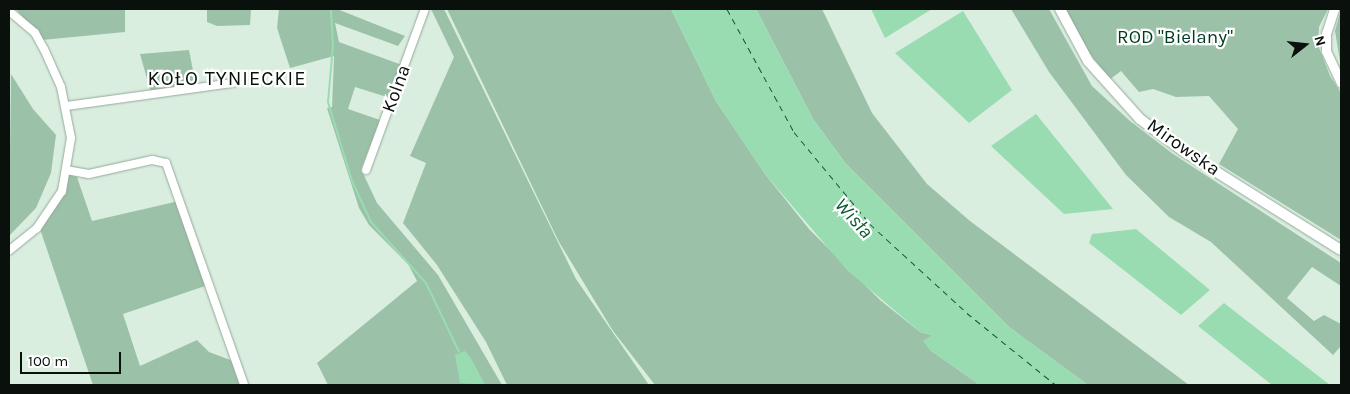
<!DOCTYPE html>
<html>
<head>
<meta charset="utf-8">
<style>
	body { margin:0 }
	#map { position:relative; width:1350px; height:394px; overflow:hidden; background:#daeee0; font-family:Karla,sans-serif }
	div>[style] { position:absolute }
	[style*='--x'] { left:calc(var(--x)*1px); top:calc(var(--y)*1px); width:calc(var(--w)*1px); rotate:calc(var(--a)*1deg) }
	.green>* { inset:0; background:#9bc2a8 }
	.water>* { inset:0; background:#9adcb2 }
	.stream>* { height:2px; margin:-1px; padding:0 1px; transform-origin:1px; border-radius:1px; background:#9adcb2 }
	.ferry>* { height:1px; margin-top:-0.5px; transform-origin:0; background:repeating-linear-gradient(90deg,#0b5a35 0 6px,transparent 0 11px) }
	.roads { filter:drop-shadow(0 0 1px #95a89b) drop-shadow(0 0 1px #95a89b) }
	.minor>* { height:8px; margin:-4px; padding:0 4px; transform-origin:4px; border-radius:4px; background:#fff }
	.tertiary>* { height:9px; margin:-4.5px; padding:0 4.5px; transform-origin:4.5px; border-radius:4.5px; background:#fff }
	.secondary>* { height:10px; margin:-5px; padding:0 5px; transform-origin:5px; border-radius:5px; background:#fff }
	span { translate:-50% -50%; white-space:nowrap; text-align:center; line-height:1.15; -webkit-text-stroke:4.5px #fff; paint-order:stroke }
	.park-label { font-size:19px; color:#033920 }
	.street-label { font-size:19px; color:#0a110d }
	.neighbourhood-label { font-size:20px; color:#0a110d; letter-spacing:1px }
	.water-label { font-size:20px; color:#0b5a35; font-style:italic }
	.frame { position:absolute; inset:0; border:10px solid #0a110d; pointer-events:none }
	.north { position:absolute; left:1280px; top:20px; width:50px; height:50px; -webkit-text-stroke:4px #fff; paint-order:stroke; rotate:74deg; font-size:14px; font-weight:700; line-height:20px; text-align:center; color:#0a110d }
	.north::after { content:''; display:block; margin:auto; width:18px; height:22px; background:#0a110d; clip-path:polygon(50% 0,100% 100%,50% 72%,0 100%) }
	.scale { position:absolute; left:20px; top:352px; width:101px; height:22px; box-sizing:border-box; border:2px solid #0a110d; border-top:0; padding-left:6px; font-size:15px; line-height:18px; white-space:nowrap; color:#0a110d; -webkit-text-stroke:4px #fff; paint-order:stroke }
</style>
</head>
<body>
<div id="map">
	<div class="green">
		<i style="clip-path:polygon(16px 9px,125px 9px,125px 32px,42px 40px)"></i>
		<i style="clip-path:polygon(207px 9px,251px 9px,250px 25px,217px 26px,207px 22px)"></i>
		<i style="clip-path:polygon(279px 9px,337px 9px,405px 36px,398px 46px,335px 23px,339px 42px,402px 65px,390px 98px,355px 87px,348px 109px,380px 120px,361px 169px,377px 203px,438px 275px,502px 385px,328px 385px,317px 363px,417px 281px,408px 264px,369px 225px,359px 208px,327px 108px,332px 107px,334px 56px,290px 68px,277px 28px)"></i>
		<i style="clip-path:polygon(431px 9px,444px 9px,576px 279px,649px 385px,507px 385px,486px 342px,437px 265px,403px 223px,426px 163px,410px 156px,454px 57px)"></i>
		<i style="clip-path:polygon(447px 9px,671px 9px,716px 101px,765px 174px,809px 229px,880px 300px,920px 332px,932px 335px,930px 350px,980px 385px,655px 385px,613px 331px,559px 242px)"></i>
		<i style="clip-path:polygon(756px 9px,822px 9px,872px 113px,927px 184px,970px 221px,1189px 385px,1088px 385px,1009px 327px,846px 164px,813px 119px)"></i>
		<i style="clip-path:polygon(1011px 9px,1049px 9px,1092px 86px,1130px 121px,1173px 154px,1341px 263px,1341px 286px,1312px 267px,1287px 298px,1314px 321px,1324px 315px,1341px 324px,1341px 346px,1333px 355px,1211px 242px,1169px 217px,1126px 175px,1049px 72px)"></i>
		<i style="clip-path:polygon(1065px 9px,1328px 9px,1319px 27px,1318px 45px,1330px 76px,1341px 93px,1341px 240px,1219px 164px,1238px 129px,1209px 96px,1176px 97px,1153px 89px,1139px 92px,1121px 71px,1109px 80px,1078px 37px)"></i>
		<i style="clip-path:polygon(1341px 9px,1341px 68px,1335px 31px)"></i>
		<i style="clip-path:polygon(189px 50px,196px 86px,151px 93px,140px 54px)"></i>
		<i style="clip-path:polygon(11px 74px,33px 109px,56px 135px,51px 173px,36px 208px,9px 236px)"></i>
		<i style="clip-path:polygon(69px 174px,77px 177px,92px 221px,179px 201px,208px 285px,123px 314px,140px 366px,197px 340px,209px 352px,233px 361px,242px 385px,93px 385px,40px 229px)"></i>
	</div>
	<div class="water">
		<i style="clip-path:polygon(671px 9px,756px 9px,813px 119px,846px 164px,1009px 327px,1088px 385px,980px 385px,930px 350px,923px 341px,932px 335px,920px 332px,847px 270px,765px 174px,716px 101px)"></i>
		<i style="clip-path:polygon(871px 9px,932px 9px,885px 38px)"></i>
		<i style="clip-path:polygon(963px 11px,1012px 90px,969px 123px,895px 53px)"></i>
		<i style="clip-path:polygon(1036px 114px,1113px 209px,1064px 214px,991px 146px)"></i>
		<i style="clip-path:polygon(1136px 229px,1210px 290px,1181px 315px,1089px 243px,1092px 234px)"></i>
		<i style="clip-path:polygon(1224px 303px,1330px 385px,1272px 385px,1198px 326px)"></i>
		<i style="clip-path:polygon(465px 351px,472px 360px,485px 385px,460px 383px,455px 355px)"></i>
	</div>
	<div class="stream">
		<i style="--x:331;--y:9;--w:36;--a:87"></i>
		<i style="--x:333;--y:45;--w:57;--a:95"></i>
		<i style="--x:328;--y:102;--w:83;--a:73.1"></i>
		<i style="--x:352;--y:181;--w:45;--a:65.1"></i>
		<i style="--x:371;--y:222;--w:82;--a:48"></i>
		<i style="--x:426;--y:283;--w:76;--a:64.4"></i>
	</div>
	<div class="ferry">
		<i style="--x:727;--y:9;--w:140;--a:61.4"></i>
		<i style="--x:794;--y:132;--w:119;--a:50.4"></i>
		<i style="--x:870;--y:224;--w:132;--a:42.5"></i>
		<i style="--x:967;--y:313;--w:114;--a:39"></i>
	</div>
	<div class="roads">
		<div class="minor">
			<i style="--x:9;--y:11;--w:34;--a:40"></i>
			<i style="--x:35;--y:33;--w:18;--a:61"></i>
			<i style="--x:44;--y:49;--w:42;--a:65.9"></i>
			<i style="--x:61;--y:87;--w:52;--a:78.9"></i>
			<i style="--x:71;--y:138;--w:54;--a:99.6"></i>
			<i style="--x:62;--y:191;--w:45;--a:124"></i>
			<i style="--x:37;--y:228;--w:36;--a:141"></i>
			<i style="--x:67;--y:106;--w:168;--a:-7.9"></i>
			<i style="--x:66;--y:170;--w:23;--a:10"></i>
			<i style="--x:89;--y:174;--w:65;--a:-12.5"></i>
			<i style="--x:152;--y:160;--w:14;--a:12"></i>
			<i style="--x:166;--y:163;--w:235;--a:70.6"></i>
			<i style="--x:366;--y:170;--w:171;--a:-69.9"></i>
		</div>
		<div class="tertiary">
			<i style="--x:1334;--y:9;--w:25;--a:108"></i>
			<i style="--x:1326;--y:33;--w:18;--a:90"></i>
			<i style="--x:1326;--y:51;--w:35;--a:65"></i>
		</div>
		<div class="secondary">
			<i style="--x:1060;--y:9;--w:59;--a:61.7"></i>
			<i style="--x:1088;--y:61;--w:78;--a:48.1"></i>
			<i style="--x:1140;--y:119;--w:54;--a:36.7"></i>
			<i style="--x:1183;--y:151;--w:186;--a:32.1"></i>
		</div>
	</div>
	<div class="park-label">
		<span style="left:1175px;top:38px">ROD "Bielany"</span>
	</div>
	<div class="street-label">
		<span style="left:397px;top:89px;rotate:-70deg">Kolna</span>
		<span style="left:1183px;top:148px;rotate:35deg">Mirowska</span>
	</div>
	<div class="neighbourhood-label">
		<span style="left:227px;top:78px">KOŁO TYNIECKIE</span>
	</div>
	<div class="water-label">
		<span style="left:854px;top:218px;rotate:48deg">Wisła</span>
	</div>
	<div class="frame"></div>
	<div class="north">N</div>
	<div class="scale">100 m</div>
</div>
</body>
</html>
